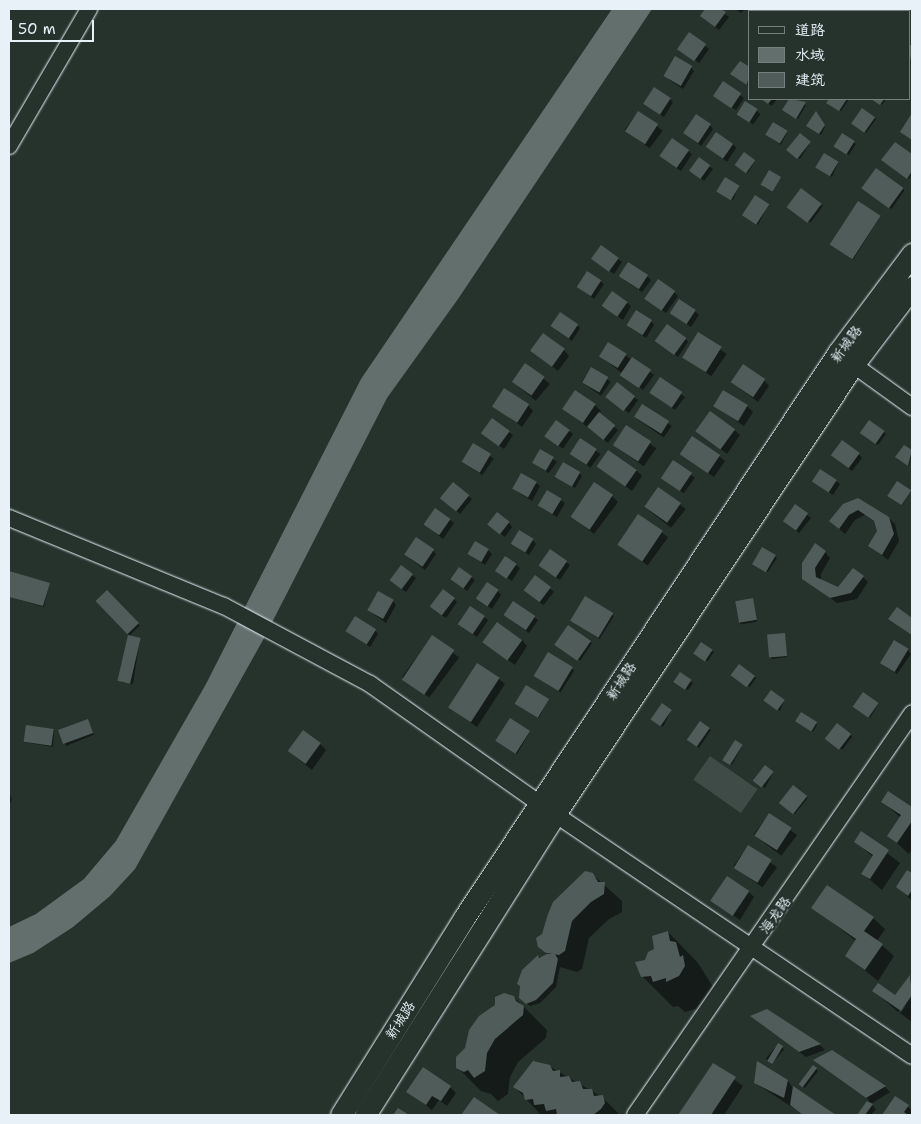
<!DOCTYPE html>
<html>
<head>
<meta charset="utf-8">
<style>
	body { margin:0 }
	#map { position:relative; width:921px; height:1124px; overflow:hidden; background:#26332d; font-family:"Shantell Sans","LXGW WenKai TC",sans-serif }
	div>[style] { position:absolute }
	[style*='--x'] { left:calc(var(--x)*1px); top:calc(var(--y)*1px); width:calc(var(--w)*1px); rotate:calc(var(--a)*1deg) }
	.green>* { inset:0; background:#3e4b47; transform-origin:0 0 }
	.water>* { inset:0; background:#636f6d }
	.shadow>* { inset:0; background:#0007; transform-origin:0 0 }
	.building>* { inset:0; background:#505c59; transform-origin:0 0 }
	.roads { filter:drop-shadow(0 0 1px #e8f1f8) drop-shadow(0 0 1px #e8f1f8) }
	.minor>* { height:16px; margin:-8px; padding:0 8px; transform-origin:8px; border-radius:8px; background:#26332d }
	.major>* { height:21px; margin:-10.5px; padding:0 10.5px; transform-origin:10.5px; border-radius:10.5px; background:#26332d }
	span { translate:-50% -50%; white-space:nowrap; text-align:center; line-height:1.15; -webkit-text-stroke:5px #26332d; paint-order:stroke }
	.street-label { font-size:14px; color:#e8f1f8 }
	.frame { position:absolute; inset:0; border:10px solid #e8f1f8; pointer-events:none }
	.legend { position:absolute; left:748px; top:10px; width:162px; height:90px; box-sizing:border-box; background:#26332d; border:1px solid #747f7e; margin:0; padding:6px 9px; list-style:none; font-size:15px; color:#e8f1f8 }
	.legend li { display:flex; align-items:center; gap:10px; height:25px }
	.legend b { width:25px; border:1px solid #747f7e }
	.scale { position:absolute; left:10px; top:20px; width:84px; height:22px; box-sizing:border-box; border:2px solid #e8f1f8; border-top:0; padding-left:6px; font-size:15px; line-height:18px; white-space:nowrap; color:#e8f1f8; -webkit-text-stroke:4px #26332d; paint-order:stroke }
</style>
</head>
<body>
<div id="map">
	<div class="green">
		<i style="left:710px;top:756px;width:58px;height:29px;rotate:35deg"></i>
	</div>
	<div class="water">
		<i style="clip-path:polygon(612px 9px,652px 9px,458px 299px,387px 398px,263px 640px,135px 869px,110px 896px,73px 927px,33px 953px,9px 963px,9px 927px,36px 914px,84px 879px,116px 841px,206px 684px,361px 379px)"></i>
	</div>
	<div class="shadow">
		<i style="clip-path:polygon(706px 9px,719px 9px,729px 17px,719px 30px,701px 16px)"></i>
		<i style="clip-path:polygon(735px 9px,745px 9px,741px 13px)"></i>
		<i style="clip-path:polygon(888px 9px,906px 9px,907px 10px,887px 11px)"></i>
		<i style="clip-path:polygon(689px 34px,709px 49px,699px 63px,683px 52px)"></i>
		<i style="clip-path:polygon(910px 46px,912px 48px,912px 64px,910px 63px)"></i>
		<i style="clip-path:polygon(740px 62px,750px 69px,750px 87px,732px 74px)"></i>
		<i style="clip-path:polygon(691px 67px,694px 71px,683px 89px,668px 79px)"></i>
		<i style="clip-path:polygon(723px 83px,744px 98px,736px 110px,718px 99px)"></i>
		<i style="clip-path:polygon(670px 99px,673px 102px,664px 117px,649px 107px)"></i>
		<i style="clip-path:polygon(761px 99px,777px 99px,772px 106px)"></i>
		<i style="clip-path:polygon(790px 99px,806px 105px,798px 119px,783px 110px)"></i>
		<i style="clip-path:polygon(830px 99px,849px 99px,841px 111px,828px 102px)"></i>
		<i style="clip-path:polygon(872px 99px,886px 99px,882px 105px)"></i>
		<i style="left:745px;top:103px;width:19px;height:13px;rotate:35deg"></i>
		<i style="clip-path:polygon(862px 109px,876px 119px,866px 133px,854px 124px)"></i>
		<i style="left:638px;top:112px;width:31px;height:22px;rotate:37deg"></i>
		<i style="clip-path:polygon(816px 113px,825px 127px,821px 135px,809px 127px)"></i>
		<i style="clip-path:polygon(710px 125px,713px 129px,701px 146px,688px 136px)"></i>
		<i style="clip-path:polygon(787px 132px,781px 145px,767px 135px)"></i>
		<i style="clip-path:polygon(842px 135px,856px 144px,849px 155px,837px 148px)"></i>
		<i style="clip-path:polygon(672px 140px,692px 154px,681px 171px,665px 160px)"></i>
		<i style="clip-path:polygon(810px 143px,800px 159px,790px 152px)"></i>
		<i style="clip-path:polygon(895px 143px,912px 155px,912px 174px,909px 179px,884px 162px)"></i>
		<i style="clip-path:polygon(733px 144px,736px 148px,727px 162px,707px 147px)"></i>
		<i style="clip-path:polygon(755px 161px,748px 173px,738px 167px)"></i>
		<i style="clip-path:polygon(838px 163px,832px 177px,818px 169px)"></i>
		<i style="clip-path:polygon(709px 166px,713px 169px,704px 181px,695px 174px)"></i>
		<i style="left:876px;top:170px;width:35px;height:23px;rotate:35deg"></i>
		<i style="clip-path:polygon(780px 178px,773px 192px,763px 186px)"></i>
		<i style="clip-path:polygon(739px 186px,733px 200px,719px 192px)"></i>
		<i style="left:801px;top:190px;width:27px;height:21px;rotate:36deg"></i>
		<i style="clip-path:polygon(768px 205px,758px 225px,745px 216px)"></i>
		<i style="clip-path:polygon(880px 217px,853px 260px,831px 245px)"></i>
		<i style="clip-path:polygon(602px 247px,622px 262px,614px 274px,597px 262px)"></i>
		<i style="clip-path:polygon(647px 276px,651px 280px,642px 292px,624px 280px)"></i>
		<i style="clip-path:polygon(600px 281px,604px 284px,594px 299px,582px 290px)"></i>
		<i style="clip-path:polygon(674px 292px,678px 296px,666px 313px,646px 299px)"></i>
		<i style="clip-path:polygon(627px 303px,631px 306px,623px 320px,604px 306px)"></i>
		<i style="clip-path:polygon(695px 311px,699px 315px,691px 327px,671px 313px)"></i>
		<i style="clip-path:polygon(651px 321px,654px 325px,646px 338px,631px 328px)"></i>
		<i style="clip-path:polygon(577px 325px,580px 328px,572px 341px,556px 330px)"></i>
		<i style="left:698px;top:334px;width:35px;height:27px;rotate:35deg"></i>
		<i style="clip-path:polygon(685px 338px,688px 342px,678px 357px,660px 344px)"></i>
		<i style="clip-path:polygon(609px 344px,654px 375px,643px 390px,604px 359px)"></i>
		<i style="clip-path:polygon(564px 350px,569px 356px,558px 371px,532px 351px)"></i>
		<i style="left:526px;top:364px;width:31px;height:22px;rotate:40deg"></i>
		<i style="left:591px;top:368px;width:24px;height:17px;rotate:35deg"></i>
		<i style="clip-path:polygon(660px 378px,685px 397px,675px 410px,654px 395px)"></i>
		<i style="clip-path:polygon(764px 380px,769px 386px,758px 402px,731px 382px)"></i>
		<i style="clip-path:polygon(634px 397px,638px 400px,629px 413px,611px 401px)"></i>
		<i style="clip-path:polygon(494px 405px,528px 405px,533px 411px,522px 427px)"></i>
		<i style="clip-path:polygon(595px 405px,601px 411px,599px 414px,618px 430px,608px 443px,564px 409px)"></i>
		<i style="left:643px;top:406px;width:35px;height:14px;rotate:35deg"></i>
		<i style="clip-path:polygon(714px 406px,747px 406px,753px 412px,744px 426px)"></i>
		<i style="clip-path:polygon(492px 420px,513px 435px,504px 449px,487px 437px)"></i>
		<i style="clip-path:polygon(870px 421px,886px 434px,878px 445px,863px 434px)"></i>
		<i style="left:556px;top:422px;width:21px;height:18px;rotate:35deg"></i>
		<i style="left:626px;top:427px;width:37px;height:22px;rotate:35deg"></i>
		<i style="clip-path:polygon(734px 430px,740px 435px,727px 454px,697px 431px)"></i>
		<i style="left:581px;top:440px;width:24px;height:17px;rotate:36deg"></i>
		<i style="left:474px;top:445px;width:24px;height:20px;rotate:35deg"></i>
		<i style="clip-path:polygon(904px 446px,912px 452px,909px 466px,898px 459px)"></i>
		<i style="left:541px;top:450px;width:20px;height:14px;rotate:37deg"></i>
		<i style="clip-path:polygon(682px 454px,719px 456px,725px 461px,714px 477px)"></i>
		<i style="clip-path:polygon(859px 454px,862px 458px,852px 471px,836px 459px)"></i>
		<i style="left:673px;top:462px;width:27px;height:19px;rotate:36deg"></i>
		<i style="clip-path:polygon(599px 467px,637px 471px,642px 476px,632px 491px)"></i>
		<i style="clip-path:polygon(579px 473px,582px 476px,575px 488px,558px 478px)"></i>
		<i style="clip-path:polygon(813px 481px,836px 481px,840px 484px,833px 495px)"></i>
		<i style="clip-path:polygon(536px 483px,540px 486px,532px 501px,513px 489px)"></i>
		<i style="left:659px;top:488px;width:34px;height:24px;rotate:38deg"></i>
		<i style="clip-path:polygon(910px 491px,902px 506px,889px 497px)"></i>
		<i style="clip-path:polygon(548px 492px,565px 503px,557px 517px,543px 509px)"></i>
		<i style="clip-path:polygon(468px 496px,472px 499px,460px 514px,445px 502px)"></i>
		<i style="clip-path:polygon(612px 496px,618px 502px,594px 534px,571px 516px)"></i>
		<i style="clip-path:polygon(795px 505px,811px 518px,799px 533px,788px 524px)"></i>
		<i style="clip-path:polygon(843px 505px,889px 518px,895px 524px,899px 541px,888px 560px,870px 546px,879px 531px,876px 523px,865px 515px,855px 520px,845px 534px,830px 521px)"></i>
		<i style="left:639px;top:516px;width:36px;height:35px;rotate:36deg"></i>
		<i style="clip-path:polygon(450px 520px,454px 523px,443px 539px,425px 525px)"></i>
		<i style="clip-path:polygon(509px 523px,512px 527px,505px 537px,493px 528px)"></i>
		<i style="clip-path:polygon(533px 540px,536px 544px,529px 555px,512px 544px)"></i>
		<i style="clip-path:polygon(763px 549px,777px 558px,768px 572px,755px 565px)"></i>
		<i style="clip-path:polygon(433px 550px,436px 554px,425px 570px,409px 558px)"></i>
		<i style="clip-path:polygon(488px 550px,492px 554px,485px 565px,469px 554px)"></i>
		<i style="clip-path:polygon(825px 552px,830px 558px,821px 574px,821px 580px,839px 589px,863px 577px,868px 582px,857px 599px,837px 603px,803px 578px)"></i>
		<i style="clip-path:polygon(566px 562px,570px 565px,560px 580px,544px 569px)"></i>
		<i style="clip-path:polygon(516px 565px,520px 568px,512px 581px,497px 571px)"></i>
		<i style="clip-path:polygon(459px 568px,475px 580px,467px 591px,455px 582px)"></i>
		<i style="clip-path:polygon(9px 572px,49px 584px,44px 607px,9px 597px)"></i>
		<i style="clip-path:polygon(412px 575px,416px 578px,406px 592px,395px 584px)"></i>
		<i style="left:535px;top:577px;width:24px;height:17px;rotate:38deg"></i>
		<i style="clip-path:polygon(498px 591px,501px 595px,492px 609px,481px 602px)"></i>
		<i style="left:107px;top:592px;width:47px;height:14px;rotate:46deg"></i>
		<i style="left:585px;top:598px;width:34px;height:27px;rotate:32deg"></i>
		<i style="clip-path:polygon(454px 599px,457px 602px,446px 618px,435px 611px)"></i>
		<i style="left:753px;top:600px;width:22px;height:17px;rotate:80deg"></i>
		<i style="clip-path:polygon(393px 601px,396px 605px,386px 623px,368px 610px)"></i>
		<i style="clip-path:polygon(484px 617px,488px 620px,477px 637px,463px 628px)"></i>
		<i style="clip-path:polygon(534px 617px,538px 620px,529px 633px,509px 619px)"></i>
		<i style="left:568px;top:627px;width:29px;height:21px;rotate:34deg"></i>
		<i style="clip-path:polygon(375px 630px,378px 634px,370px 647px,347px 631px)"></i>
		<i style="clip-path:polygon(784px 634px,787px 657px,772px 659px,770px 657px)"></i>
		<i style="left:432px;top:637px;width:34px;height:50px;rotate:37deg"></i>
		<i style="clip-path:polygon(140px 639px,133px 684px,121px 682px,120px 680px)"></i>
		<i style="clip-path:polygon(522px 640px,527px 646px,515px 665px,484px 643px)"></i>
		<i style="left:701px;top:644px;width:15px;height:11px;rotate:32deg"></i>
		<i style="clip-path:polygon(908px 650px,911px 654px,897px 674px,884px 665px)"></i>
		<i style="left:548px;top:654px;width:31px;height:26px;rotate:32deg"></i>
		<i style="left:739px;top:666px;width:21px;height:11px;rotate:35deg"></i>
		<i style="clip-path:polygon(680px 674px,693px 683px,688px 690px,677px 683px)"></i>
		<i style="clip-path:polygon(499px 679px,505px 684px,477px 727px,449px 707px)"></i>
		<i style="clip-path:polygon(548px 700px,539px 718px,518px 705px)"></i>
		<i style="clip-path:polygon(784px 701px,780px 711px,767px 702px)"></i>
		<i style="clip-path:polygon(878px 704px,870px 718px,856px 709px)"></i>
		<i style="clip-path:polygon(671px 711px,663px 727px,654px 721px)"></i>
		<i style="left:88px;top:720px;width:16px;height:30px;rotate:68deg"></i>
		<i style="clip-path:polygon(798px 722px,816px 723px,817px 725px,813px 732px)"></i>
		<i style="clip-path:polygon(700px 723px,711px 730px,699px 748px,690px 741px)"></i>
		<i style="left:837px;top:725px;width:19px;height:17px;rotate:36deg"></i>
		<i style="clip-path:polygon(54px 730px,53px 747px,24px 742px)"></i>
		<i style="clip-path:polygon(530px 732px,517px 754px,498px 742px)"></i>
		<i style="clip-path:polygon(320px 744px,326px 750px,312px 770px,288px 751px)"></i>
		<i style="clip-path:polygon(742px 746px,732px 765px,725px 761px)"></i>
		<i style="clip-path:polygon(773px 773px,765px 788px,756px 782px)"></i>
		<i style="left:793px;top:786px;width:19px;height:21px;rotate:39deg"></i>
		<i style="clip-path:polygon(9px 791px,12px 800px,9px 805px)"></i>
		<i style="clip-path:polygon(889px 793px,912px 809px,912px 850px,909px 854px,889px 836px,901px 818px,883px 802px)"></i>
		<i style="left:769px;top:814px;width:35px;height:26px;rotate:37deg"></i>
		<i style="clip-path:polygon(861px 833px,900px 863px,882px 890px,862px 873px,873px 857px,856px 842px)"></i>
		<i style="left:748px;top:846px;width:36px;height:25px;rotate:36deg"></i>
		<i style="clip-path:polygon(908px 872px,912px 874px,912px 901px,898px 887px)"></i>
		<i style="clip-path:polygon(585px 873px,592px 874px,622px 901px,622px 912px,609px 919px,589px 938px,582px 969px,577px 972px,560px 967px,556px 987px,540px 1003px,530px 1006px,524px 1001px,538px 957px,550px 957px,539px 946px,543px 935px,578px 878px)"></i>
		<i style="clip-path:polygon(749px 892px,754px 897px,740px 920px,712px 901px)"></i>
		<i style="clip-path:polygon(812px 907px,873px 918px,885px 929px,877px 941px,894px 956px,878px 981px,846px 955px,856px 941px)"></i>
		<i style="clip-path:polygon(668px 932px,698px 963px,713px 987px,714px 996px,698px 1011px,695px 1009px,685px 1012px,678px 1006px,673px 1007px,642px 976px,646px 961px)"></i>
		<i style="clip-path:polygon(910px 977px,912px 978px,912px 1022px,900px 1013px,907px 1005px,898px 1012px,874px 991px,895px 997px)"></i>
		<i style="clip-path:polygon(514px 997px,547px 1030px,546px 1038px,518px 1062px,510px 1077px,508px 1094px,498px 1101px,491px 1094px,481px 1091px,457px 1067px)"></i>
		<i style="clip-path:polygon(767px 1010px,820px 1045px,825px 1050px,806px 1057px,757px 1021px)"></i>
		<i style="left:778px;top:1044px;width:8px;height:19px;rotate:40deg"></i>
		<i style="clip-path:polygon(815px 1060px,885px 1087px,890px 1092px,871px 1104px,876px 1109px,871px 1115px,859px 1115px,869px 1100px)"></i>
		<i style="clip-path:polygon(713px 1064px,743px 1086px,724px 1115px,680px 1115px)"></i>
		<i style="clip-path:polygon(549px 1066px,602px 1097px,620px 1115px,541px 1115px,515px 1087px)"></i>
		<i style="clip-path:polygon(816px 1069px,818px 1071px,805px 1088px,801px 1084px)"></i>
		<i style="clip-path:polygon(788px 1081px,793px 1088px,834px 1115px,804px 1115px,755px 1083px)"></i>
		<i style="clip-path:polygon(450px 1087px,456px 1093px,447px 1106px,439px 1100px,432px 1110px,408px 1091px)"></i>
		<i style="clip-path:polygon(896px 1098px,912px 1110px,911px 1115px,883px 1115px)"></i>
	</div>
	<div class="building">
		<i style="clip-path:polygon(705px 9px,721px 9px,726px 12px,715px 27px,700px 16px)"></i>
		<i style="clip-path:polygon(853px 9px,861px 9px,865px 11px,851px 11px)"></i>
		<i style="clip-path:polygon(887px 9px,906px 9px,885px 11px)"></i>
		<i style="left:689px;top:32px;width:21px;height:21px;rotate:35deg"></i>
		<i style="clip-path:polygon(910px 45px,912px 46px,910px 64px)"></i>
		<i style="left:675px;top:56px;width:20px;height:23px;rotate:30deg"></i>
		<i style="clip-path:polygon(740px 61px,750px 67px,747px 85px,730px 74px)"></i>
		<i style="left:723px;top:81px;width:22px;height:18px;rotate:34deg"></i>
		<i style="left:654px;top:87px;width:20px;height:20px;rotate:33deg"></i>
		<i style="clip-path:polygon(761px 99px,772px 99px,768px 104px)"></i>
		<i style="clip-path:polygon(789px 99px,806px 102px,796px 119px,782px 110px)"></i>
		<i style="clip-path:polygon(829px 99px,847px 99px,839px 111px,826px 103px)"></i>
		<i style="clip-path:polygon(871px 99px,884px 99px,880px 105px)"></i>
		<i style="left:745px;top:101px;width:15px;height:16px;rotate:32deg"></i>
		<i style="left:862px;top:108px;width:16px;height:19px;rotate:35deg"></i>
		<i style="left:638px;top:111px;width:24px;height:24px;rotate:33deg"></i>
		<i style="clip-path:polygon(816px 111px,825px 125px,819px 134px,806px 126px)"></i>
		<i style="clip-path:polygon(912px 113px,912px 140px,900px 132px)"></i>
		<i style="left:696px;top:114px;width:18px;height:23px;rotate:34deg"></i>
		<i style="left:773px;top:122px;width:17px;height:15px;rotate:31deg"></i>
		<i style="left:716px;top:132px;width:21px;height:18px;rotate:35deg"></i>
		<i style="left:800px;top:133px;width:14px;height:22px;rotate:39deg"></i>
		<i style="left:842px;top:133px;width:15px;height:16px;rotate:32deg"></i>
		<i style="left:672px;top:138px;width:21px;height:22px;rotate:35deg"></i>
		<i style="clip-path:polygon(895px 142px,912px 154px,912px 171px,907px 179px,881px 160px)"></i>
		<i style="left:744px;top:152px;width:14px;height:16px;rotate:36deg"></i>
		<i style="left:824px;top:153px;width:17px;height:17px;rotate:31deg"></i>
		<i style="left:699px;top:157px;width:14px;height:17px;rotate:36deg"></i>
		<i style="left:876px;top:168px;width:34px;height:25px;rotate:36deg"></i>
		<i style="left:769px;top:170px;width:14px;height:17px;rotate:30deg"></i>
		<i style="left:725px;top:177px;width:17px;height:17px;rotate:31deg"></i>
		<i style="left:801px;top:188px;width:26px;height:24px;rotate:37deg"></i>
		<i style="left:755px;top:195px;width:17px;height:24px;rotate:33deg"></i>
		<i style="left:858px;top:201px;width:27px;height:52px;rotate:33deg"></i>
		<i style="left:601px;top:245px;width:22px;height:17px;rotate:36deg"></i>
		<i style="left:628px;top:262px;width:24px;height:17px;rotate:33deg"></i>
		<i style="left:587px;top:271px;width:17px;height:19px;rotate:33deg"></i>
		<i style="left:658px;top:279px;width:21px;height:24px;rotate:35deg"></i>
		<i style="left:612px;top:291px;width:19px;height:18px;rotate:35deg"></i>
		<i style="left:679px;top:299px;width:20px;height:17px;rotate:33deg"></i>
		<i style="left:636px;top:310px;width:19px;height:18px;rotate:32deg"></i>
		<i style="left:560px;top:312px;width:22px;height:17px;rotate:34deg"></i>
		<i style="left:667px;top:324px;width:24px;height:21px;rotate:36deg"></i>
		<i style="left:698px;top:332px;width:28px;height:30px;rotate:32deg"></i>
		<i style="left:543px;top:333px;width:27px;height:22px;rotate:36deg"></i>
		<i style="left:608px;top:342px;width:22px;height:17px;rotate:32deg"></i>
		<i style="left:632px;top:357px;width:23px;height:22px;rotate:34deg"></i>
		<i style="left:525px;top:363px;width:24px;height:23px;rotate:35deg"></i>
		<i style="left:743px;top:364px;width:27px;height:22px;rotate:34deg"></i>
		<i style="left:591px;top:367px;width:20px;height:18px;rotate:30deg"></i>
		<i style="left:660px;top:377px;width:27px;height:19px;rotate:34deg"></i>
		<i style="left:617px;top:382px;width:23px;height:19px;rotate:38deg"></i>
		<i style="left:504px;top:388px;width:30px;height:22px;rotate:33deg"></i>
		<i style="left:575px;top:390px;width:25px;height:23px;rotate:34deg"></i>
		<i style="left:723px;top:390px;width:29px;height:19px;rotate:31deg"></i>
		<i style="left:642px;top:404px;width:32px;height:15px;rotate:32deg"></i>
		<i style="left:710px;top:411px;width:31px;height:25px;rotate:36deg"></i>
		<i style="left:599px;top:412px;width:21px;height:19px;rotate:39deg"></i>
		<i style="left:492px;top:418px;width:22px;height:19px;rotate:36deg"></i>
		<i style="left:556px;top:420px;width:17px;height:20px;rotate:36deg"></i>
		<i style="left:869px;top:420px;width:19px;height:16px;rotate:35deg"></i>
		<i style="left:626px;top:425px;width:30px;height:24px;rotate:33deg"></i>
		<i style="left:692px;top:436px;width:34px;height:22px;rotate:34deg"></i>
		<i style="left:580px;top:438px;width:20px;height:19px;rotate:33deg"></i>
		<i style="left:842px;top:440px;width:22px;height:19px;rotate:36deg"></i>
		<i style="left:473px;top:443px;width:21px;height:22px;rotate:31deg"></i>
		<i style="clip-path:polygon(904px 445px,912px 450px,908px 466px,895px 457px)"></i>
		<i style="left:540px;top:449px;width:16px;height:16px;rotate:30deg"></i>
		<i style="left:608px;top:450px;width:35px;height:20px;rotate:35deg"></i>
		<i style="left:673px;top:460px;width:23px;height:22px;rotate:34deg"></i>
		<i style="left:563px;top:462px;width:20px;height:17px;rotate:30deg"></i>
		<i style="left:820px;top:469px;width:20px;height:15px;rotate:33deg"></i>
		<i style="left:521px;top:473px;width:18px;height:18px;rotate:29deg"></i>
		<i style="left:897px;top:481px;width:17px;height:18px;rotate:33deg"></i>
		<i style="left:453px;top:482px;width:21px;height:21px;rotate:39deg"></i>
		<i style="left:594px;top:482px;width:23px;height:42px;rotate:34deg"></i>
		<i style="left:658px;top:487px;width:28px;height:24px;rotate:35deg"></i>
		<i style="left:547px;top:490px;width:17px;height:18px;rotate:31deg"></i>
		<i style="clip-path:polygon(858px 498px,889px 517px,894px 534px,882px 555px,868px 546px,877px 531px,874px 521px,858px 510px,849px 515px,839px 529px,829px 521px,843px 504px)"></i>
		<i style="left:795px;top:504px;width:16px;height:21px;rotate:35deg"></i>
		<i style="left:435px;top:508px;width:19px;height:20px;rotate:35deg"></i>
		<i style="left:497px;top:512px;width:16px;height:16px;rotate:38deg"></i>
		<i style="left:638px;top:514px;width:30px;height:37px;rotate:34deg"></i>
		<i style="left:519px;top:530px;width:17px;height:16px;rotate:31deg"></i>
		<i style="left:416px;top:537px;width:22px;height:21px;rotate:34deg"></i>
		<i style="left:475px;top:541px;width:16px;height:15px;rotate:30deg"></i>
		<i style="clip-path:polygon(815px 543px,826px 551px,815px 568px,816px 577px,838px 587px,853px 568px,864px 576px,851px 593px,830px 598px,802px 579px,802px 563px)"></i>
		<i style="left:762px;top:547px;width:16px;height:20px;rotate:30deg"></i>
		<i style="left:550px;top:549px;width:21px;height:20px;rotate:35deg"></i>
		<i style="left:505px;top:556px;width:14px;height:18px;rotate:34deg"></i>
		<i style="left:401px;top:565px;width:15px;height:19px;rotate:37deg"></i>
		<i style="left:459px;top:567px;width:16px;height:15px;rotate:35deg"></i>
		<i style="clip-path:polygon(9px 571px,50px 583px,43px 606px,9px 597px)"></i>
		<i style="left:535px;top:575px;width:20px;height:19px;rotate:37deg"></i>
		<i style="left:487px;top:582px;width:14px;height:20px;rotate:34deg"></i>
		<i style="left:443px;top:589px;width:15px;height:22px;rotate:37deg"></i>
		<i style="left:107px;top:590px;width:46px;height:16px;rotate:46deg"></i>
		<i style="left:378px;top:591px;width:18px;height:22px;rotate:29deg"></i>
		<i style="left:585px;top:596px;width:33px;height:29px;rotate:31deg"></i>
		<i style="left:753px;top:598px;width:22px;height:18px;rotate:80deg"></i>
		<i style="left:513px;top:601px;width:27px;height:17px;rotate:34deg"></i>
		<i style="left:470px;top:606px;width:18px;height:22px;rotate:34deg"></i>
		<i style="clip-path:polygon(897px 607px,912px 618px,912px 635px,888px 619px)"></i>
		<i style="left:355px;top:616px;width:25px;height:18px;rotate:32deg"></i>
		<i style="left:497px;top:622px;width:31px;height:25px;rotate:36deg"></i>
		<i style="left:568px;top:625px;width:28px;height:24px;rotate:35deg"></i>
		<i style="left:785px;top:633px;width:23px;height:18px;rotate:85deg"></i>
		<i style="left:128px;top:635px;width:13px;height:47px;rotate:13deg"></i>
		<i style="left:432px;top:635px;width:27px;height:54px;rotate:34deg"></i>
		<i style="left:894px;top:640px;width:17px;height:27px;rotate:31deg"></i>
		<i style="left:701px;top:642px;width:14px;height:14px;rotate:34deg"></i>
		<i style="left:548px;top:652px;width:29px;height:28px;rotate:31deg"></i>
		<i style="left:477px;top:663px;width:27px;height:53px;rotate:33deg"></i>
		<i style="left:739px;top:664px;width:20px;height:14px;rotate:37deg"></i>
		<i style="left:680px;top:672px;width:14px;height:12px;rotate:34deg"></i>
		<i style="left:526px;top:685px;width:27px;height:22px;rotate:31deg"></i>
		<i style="left:771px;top:690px;width:17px;height:13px;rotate:36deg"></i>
		<i style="left:863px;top:692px;width:19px;height:18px;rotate:35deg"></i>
		<i style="left:662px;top:703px;width:12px;height:20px;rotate:35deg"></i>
		<i style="left:801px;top:712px;width:19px;height:11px;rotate:32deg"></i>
		<i style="left:510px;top:718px;width:24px;height:27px;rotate:33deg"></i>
		<i style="left:88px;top:719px;width:15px;height:32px;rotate:70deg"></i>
		<i style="left:700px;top:721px;width:12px;height:23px;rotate:35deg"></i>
		<i style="left:837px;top:723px;width:18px;height:20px;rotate:38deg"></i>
		<i style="left:26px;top:725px;width:28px;height:17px;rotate:8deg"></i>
		<i style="left:303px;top:730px;width:22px;height:26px;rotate:36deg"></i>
		<i style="left:735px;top:740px;width:9px;height:24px;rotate:32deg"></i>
		<i style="left:765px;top:765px;width:11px;height:20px;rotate:38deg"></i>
		<i style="left:793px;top:785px;width:18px;height:23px;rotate:38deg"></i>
		<i style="clip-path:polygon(888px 791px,912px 807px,912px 821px,897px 843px,887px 836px,901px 815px,881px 802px)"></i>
		<i style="left:769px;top:813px;width:27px;height:27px;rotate:33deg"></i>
		<i style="clip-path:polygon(861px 831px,889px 850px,870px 879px,861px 874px,873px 855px,854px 842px)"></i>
		<i style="left:748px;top:845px;width:28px;height:27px;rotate:32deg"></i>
		<i style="clip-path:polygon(907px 870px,912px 873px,912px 890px,908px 896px,896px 887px)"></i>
		<i style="clip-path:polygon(585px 871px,593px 873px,598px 882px,605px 882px,604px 894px,591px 902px,572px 921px,565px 951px,559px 955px,546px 953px,538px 947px,536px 938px,542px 934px,548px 914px,553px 902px)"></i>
		<i style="left:727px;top:876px;width:27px;height:30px;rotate:34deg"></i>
		<i style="clip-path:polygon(827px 885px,874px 917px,864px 931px,883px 944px,865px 970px,845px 956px,856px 939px,811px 908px)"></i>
		<i style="clip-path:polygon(668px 931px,670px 941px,676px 942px,680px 957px,683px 955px,685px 966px,679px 976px,666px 982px,666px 978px,653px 982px,651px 976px,641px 977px,635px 962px,645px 960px,648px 952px,654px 949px,652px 936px)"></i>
		<i style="clip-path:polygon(547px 954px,555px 954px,558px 959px,553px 983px,536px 1000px,526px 1004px,519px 998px,520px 986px,517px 984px,522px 970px,538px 955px,539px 958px)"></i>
		<i style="clip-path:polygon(910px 975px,912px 995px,901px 1011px,872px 991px,878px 983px,895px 995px)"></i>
		<i style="clip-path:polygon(504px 993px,514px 996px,516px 1001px,524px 1006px,523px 1015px,495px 1039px,487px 1053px,485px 1071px,474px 1078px,468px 1070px,464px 1072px,456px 1068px,456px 1057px,465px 1048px,469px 1030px,479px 1016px,495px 1005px,495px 997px)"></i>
		<i style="clip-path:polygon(767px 1009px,821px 1044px,799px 1052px,750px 1016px)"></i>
		<i style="left:778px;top:1043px;width:6px;height:21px;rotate:31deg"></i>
		<i style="clip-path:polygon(832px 1050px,886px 1086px,866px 1098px,813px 1060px)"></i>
		<i style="clip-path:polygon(533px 1061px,550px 1065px,553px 1071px,560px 1070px,560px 1077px,569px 1076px,572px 1082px,580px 1081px,583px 1089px,592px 1089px,594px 1096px,603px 1095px,605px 1103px,601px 1109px,593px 1115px,557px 1115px,556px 1109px,546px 1111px,544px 1104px,534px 1105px,533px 1099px,525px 1100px,523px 1093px,513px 1087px)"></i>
		<i style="clip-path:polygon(757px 1061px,788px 1080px,784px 1098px,754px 1083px)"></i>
		<i style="clip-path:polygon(713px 1063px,736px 1077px,711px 1115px,678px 1115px)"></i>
		<i style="left:813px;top:1065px;width:5px;height:24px;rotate:37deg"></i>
		<i style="clip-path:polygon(423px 1067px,451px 1086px,441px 1101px,432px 1096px,426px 1105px,406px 1092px)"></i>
		<i style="clip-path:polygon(793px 1086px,836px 1115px,803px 1115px,790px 1105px)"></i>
		<i style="clip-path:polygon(895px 1096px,909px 1105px,904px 1112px,908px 1115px,882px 1115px)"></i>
		<i style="clip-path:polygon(474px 1097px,500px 1115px,461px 1115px)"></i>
		<i style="clip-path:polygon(867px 1101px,873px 1104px,865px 1115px,857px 1115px)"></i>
		<i style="clip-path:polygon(398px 1108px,409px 1115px,393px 1115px)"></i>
	</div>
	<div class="roads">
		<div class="minor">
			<i style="--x:9;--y:146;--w:159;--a:-59.7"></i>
			<i style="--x:844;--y:358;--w:84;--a:35.8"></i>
			<i style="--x:9;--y:518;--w:232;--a:22.3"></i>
			<i style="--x:224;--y:606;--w:166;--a:28.1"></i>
			<i style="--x:370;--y:684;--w:208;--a:35.2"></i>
			<i style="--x:540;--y:804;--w:449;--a:34.1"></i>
			<i style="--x:635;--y:1115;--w:488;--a:-55.4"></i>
		</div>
		<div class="major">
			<i style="--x:341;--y:1115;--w:232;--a:-58"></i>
			<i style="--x:464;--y:918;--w:678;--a:-56.5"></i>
			<i style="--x:838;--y:353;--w:124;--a:-53.2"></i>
			<i style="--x:365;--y:1115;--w:356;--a:-57.7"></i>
			<i style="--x:555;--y:814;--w:539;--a:-56.43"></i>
			<i style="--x:853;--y:365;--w:98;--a:-52.9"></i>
		</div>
	</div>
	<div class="street-label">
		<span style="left:846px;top:344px;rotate:-54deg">新城路</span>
		<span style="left:621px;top:681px;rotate:-57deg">新城路</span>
		<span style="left:775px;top:915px;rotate:-54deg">海龙路</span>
		<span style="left:400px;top:1020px;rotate:-58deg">新城路</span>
	</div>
	<div class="frame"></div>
	<ul class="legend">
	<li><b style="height:6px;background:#26332d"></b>道路</li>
	<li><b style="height:14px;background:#636f6d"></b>水域</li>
	<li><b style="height:14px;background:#505c59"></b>建筑</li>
	</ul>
	<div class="scale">50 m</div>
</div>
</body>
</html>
